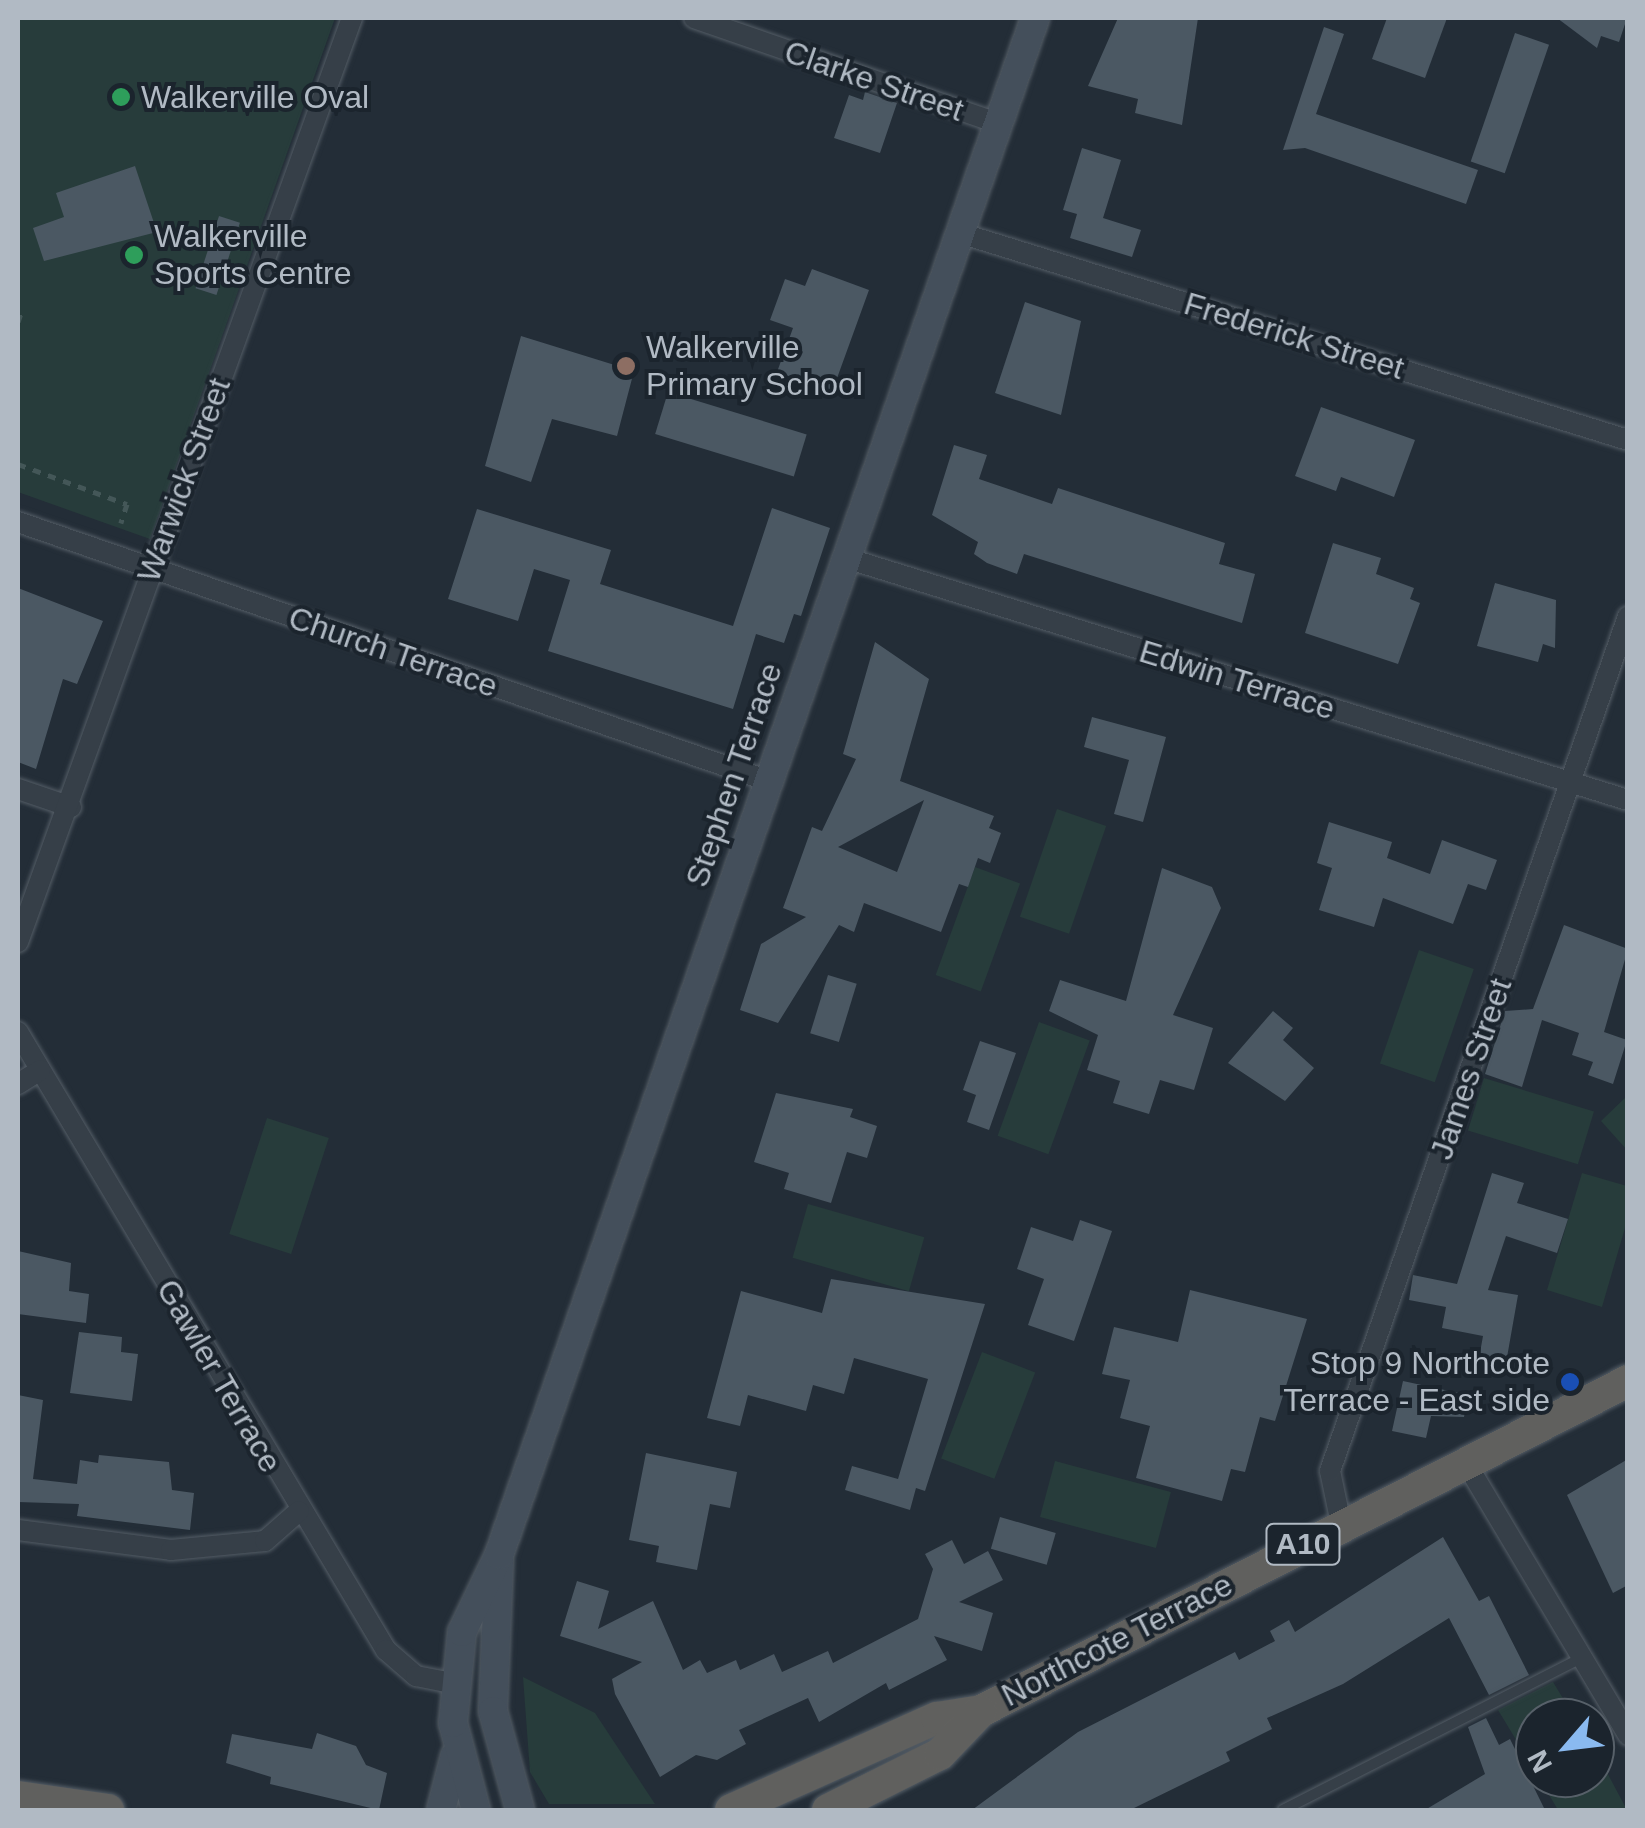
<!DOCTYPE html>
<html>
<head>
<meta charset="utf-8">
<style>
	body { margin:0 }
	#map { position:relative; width:1645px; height:1828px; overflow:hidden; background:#232d37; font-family:Arial,sans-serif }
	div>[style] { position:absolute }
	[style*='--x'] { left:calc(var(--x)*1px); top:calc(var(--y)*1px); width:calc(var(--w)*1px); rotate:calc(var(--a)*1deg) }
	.green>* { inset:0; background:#273c3b; transform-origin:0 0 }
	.building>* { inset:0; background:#4b5863; transform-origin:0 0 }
	.path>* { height:5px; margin-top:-2.5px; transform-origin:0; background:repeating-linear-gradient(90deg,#445758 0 8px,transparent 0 16px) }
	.roads { filter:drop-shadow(0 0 2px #545d66) drop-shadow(0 0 2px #545d66) }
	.service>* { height:10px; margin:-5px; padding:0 5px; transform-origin:5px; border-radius:5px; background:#363f48 }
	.minor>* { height:20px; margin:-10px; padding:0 10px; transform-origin:10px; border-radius:10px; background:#363f48 }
	.secondary>* { height:28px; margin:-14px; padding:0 14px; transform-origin:14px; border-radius:14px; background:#444f5b }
	.trunk>* { height:32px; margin:-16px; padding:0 16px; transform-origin:16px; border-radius:16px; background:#60605e }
	.dots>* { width:28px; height:28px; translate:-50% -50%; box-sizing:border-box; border:5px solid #1b242d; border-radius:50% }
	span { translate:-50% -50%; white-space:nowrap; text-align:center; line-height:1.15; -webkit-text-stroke:8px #1b242d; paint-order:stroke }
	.shield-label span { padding:2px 8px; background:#1b242d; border:2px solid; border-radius:8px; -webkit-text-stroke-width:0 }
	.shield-label { font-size:30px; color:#b1bac4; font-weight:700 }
	.street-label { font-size:32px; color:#b1bac4 }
	.poi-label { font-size:32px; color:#b1bac4 }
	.left { translate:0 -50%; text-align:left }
	.right { translate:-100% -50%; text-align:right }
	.frame { position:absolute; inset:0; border:20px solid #b1bac4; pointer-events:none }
	.north { position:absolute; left:1515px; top:1698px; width:100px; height:100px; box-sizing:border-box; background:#1b242d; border:2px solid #576069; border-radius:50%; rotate:242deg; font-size:28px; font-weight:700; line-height:40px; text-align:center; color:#b1bac4 }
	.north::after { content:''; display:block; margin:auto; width:35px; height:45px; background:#8abaf0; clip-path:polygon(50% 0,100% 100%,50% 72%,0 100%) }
</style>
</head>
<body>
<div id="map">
	<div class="green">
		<i style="clip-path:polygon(18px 18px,335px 18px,150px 539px,18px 492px)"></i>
		<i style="left:1057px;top:809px;width:52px;height:114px;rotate:19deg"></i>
		<i style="left:975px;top:867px;width:48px;height:115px;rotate:20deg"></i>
		<i style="left:1419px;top:950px;width:58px;height:120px;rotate:19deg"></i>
		<i style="left:1039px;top:1022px;width:54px;height:121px;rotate:20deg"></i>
		<i style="left:1484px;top:1078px;width:115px;height:55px;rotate:17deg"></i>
		<i style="clip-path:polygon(1627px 1096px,1627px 1150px,1601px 1121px)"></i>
		<i style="left:267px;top:1118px;width:65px;height:122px;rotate:18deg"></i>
		<i style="clip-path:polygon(1582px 1173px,1627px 1186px,1627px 1221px,1602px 1307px,1547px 1290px)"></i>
		<i style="left:808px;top:1204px;width:121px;height:56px;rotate:16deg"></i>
		<i style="left:982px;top:1352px;width:57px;height:114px;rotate:21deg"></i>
		<i style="left:1055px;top:1461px;width:120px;height:58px;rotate:15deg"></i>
		<i style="clip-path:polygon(523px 1677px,595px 1713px,655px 1804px,549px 1804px,530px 1772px)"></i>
		<i style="clip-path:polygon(1553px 1682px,1575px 1718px,1535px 1718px,1535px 1771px,1498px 1710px)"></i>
		<i style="clip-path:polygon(1595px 1750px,1627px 1810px,1558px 1810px,1539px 1778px,1595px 1778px)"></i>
	</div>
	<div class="building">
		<i style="clip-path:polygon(1118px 18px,1198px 18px,1182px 125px,1135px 113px,1138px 99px,1088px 86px)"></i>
		<i style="clip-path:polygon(1387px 18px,1447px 18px,1425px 78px,1372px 59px)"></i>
		<i style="clip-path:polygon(1557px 18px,1627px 18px,1619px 42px,1601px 36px,1597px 48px)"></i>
		<i style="clip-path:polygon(1324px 27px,1344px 34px,1316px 114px,1478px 170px,1466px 204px,1305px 148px,1283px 150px)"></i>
		<i style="left:1515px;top:33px;width:36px;height:136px;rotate:19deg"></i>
		<i style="clip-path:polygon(865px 92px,897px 103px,880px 153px,834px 138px,849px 95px,863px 100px)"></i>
		<i style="clip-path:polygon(1082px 148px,1121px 160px,1103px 218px,1141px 230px,1132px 257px,1070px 238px,1077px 214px,1063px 210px)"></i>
		<i style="clip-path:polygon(135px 166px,157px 232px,44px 261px,33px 228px,64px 217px,56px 193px)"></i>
		<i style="left:219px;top:216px;width:22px;height:76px;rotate:18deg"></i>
		<i style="clip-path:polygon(812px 269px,869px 290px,832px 392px,777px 372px,793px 328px,770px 320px,785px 279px,805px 286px)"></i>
		<i style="clip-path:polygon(1025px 302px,1081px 321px,1061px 415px,995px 393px)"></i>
		<i style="clip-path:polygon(521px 336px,634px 371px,617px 436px,552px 419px,531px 482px,485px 466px)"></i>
		<i style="left:668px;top:392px;width:145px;height:44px;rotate:17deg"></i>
		<i style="clip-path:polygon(1321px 407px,1415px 440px,1394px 497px,1341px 477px,1336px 491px,1295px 476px)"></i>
		<i style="clip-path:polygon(954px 445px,987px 455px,979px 479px,1052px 504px,1058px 488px,1225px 543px,1219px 564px,1255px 574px,1242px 623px,1024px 554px,1017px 574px,987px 563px,974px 554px,978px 542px,932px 515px)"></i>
		<i style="clip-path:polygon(772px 508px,830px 528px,801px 616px,794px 614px,784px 643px,756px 634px,733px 709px,548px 651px,570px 580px,534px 569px,518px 621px,448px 599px,477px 509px,611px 550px,600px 584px,733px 626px)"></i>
		<i style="clip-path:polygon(1333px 543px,1381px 558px,1376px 574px,1414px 588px,1410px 599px,1420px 603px,1398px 664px,1305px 633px)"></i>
		<i style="clip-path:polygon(1495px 583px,1556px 600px,1555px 648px,1543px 644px,1538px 662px,1477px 646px)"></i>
		<i style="clip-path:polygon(18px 588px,103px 621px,77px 684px,63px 679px,36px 769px,18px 762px)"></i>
		<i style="clip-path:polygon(evenodd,875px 642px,929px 679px,900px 781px,994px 816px,989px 828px,1001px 833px,990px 863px,978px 858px,968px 887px,959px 884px,941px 932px,864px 903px,854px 932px,839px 925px,778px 1023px,740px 1010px,761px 944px,806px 917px,783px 908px,812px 827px,822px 831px,856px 759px,843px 754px,875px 642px,924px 800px,897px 872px,838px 847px,851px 840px,924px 800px)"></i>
		<i style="clip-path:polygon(1092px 717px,1166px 737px,1143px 822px,1114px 814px,1129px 760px,1084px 747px)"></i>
		<i style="clip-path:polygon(1329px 822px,1392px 842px,1387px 858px,1430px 874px,1442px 840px,1497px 860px,1486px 890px,1468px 884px,1453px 924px,1383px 898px,1374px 927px,1319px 910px,1332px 868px,1317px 863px)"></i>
		<i style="clip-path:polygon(1162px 868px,1212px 887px,1221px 908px,1173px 1015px,1213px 1028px,1194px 1090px,1160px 1080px,1149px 1114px,1113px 1103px,1120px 1081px,1087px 1070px,1098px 1035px,1049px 1011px,1060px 980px,1126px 1001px)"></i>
		<i style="clip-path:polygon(1564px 925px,1628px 949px,1604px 1032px,1627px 1040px,1613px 1084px,1588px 1075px,1593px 1062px,1572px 1055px,1579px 1033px,1542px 1020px,1522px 1087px,1485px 1074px,1505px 1011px,1533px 1009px)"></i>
		<i style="left:828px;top:975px;width:30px;height:61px;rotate:17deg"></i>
		<i style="clip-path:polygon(1273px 1011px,1293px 1028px,1283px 1040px,1314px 1068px,1285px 1101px,1228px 1063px)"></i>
		<i style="clip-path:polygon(980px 1041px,1016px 1053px,989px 1130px,967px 1122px,976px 1095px,963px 1090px)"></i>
		<i style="clip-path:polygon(776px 1093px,853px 1109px,850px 1117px,877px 1126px,867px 1158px,847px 1152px,831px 1203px,784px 1189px,789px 1173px,754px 1162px)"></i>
		<i style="clip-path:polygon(1492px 1173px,1524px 1183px,1517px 1203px,1568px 1219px,1557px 1253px,1506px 1236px,1488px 1290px,1518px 1295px,1506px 1363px,1479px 1358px,1483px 1336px,1442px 1328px,1446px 1307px,1409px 1300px,1413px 1275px,1457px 1284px)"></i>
		<i style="clip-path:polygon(1080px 1220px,1112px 1231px,1074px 1341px,1028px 1325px,1044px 1279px,1017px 1269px,1031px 1227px,1073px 1241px)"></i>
		<i style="clip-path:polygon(18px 1251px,71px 1263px,69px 1291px,89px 1294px,86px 1323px,18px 1314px)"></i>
		<i style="clip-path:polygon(831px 1279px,985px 1304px,925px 1491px,916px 1488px,910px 1510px,845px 1490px,852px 1466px,898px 1479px,928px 1379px,854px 1358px,844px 1394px,813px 1385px,806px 1411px,748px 1395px,740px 1426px,707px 1418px,741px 1291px,822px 1313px)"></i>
		<i style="clip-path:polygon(1190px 1290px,1307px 1319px,1275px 1421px,1260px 1417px,1245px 1472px,1231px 1469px,1222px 1501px,1136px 1478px,1150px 1426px,1120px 1418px,1130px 1380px,1102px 1374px,1114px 1327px,1178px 1342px)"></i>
		<i style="clip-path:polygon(79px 1332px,122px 1337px,121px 1352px,138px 1354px,132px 1401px,70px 1393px)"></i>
		<i style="clip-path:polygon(1403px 1381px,1468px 1395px,1464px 1417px,1431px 1416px,1426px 1438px,1392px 1431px)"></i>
		<i style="clip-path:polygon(18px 1395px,43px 1400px,33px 1479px,77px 1484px,80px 1460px,98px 1463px,99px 1455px,169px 1462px,172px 1490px,194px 1493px,190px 1530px,77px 1516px,79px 1504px,18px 1502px)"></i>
		<i style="clip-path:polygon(646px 1453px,737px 1472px,730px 1508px,710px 1504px,697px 1570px,656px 1562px,659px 1546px,629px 1540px)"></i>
		<i style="clip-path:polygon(1628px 1459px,1628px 1585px,1613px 1593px,1567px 1495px)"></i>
		<i style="left:1000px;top:1517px;width:58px;height:33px;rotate:16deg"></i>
		<i style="clip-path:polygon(1443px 1537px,1479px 1601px,1489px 1596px,1529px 1675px,1489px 1695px,1449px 1618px,1343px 1684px,1267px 1718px,1272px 1729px,1226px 1752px,1230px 1761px,1130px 1810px,972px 1810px,1078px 1732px,1235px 1652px,1239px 1660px,1275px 1641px,1270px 1631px,1289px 1620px,1295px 1632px)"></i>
		<i style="clip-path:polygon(952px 1540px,964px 1564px,988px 1551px,1003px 1580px,959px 1602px,993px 1613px,982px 1651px,934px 1636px,947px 1660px,889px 1690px,886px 1683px,819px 1722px,808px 1698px,739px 1730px,746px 1744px,717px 1760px,696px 1755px,660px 1777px,615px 1694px,612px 1679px,642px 1662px,560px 1636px,577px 1581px,609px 1591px,598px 1629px,653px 1601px,683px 1670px,700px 1660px,707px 1673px,736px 1660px,740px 1670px,774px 1654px,782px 1672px,828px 1651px,833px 1663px,918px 1619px,933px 1569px,925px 1554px)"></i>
		<i style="clip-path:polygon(1486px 1718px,1499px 1745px,1510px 1739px,1545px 1810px,1425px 1810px,1485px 1774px,1468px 1727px)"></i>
		<i style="clip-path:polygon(317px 1733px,356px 1746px,366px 1765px,387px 1773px,379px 1810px,270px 1784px,271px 1777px,226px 1763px,232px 1734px,312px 1749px)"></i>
	</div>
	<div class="path">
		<i style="--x:18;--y:322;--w:13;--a:-72"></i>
		<i style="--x:18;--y:464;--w:116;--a:20.2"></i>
		<i style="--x:127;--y:504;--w:20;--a:108"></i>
	</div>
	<div class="roads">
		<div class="service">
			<i style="--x:1283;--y:1810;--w:335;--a:-27"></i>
		</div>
		<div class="minor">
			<i style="--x:694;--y:18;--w:322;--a:19.1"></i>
			<i style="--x:960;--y:233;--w:699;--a:17.22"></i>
			<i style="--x:18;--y:522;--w:794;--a:19.03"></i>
			<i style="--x:846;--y:558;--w:819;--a:17.2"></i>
			<i style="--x:18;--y:789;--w:56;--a:18.8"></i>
			<i style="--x:18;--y:942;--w:983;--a:-70.13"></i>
			<i style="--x:18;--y:1032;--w:719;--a:59.23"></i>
			<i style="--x:386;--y:1650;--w:40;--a:41"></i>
			<i style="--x:416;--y:1676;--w:37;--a:11"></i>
			<i style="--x:18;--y:1084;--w:26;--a:-32"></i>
			<i style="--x:1466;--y:1463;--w:317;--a:59.2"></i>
			<i style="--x:1341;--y:1524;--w:54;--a:-101.7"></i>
			<i style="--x:1330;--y:1471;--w:905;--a:-70.78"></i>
			<i style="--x:18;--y:1530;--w:154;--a:7.4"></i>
			<i style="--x:171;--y:1550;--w:94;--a:-5.5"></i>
			<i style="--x:265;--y:1541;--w:45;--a:-41.4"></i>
		</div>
		<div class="secondary">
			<i style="--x:499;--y:1561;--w:150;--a:92.3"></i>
			<i style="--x:493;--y:1711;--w:103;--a:74.7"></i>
			<i style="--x:441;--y:1810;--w:56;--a:-75.5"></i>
			<i style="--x:476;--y:1810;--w:90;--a:-104.8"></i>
			<i style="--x:453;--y:1723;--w:91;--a:-84.4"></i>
			<i style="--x:462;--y:1632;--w:85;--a:-64.3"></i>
			<i style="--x:499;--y:1555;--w:1628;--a:-70.77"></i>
		</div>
		<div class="trunk">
			<i style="--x:18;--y:1797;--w:91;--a:8.2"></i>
			<i style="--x:731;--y:1810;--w:226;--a:-24.1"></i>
			<i style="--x:937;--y:1718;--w:45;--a:-9"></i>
			<i style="--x:981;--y:1711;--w:726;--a:-27.02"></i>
			<i style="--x:828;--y:1810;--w:125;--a:-26.6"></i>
			<i style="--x:940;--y:1754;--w:59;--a:-46.4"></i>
		</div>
	</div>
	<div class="dots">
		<i style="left:121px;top:97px;background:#2e9e5b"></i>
		<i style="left:134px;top:255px;background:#2e9e5b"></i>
		<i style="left:626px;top:366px;background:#8d6e63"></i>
		<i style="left:1570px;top:1382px;background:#1a4fb4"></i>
	</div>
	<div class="shield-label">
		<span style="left:1303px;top:1544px">A10</span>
	</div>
	<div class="street-label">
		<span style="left:874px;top:81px;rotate:19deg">Clarke Street</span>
		<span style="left:1294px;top:336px;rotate:17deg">Frederick Street</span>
		<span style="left:184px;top:480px;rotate:-70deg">Warwick Street</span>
		<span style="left:393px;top:652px;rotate:19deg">Church Terrace</span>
		<span style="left:1237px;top:680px;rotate:17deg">Edwin Terrace</span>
		<span style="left:734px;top:775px;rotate:-71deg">Stephen Terrace</span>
		<span style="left:1471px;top:1069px;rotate:-71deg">James Street</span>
		<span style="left:219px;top:1376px;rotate:60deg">Gawler Terrace</span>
		<span style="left:1117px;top:1640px;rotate:-27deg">Northcote Terrace</span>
	</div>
	<div class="poi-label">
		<span class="left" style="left:141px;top:97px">Walkerville Oval</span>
		<span class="left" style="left:154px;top:255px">Walkerville<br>Sports Centre</span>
		<span class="left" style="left:646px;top:366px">Walkerville<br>Primary School</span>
		<span class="right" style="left:1550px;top:1382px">Stop 9 Northcote<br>Terrace - East side</span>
	</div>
	<div class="frame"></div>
	<div class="north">N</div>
</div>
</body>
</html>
